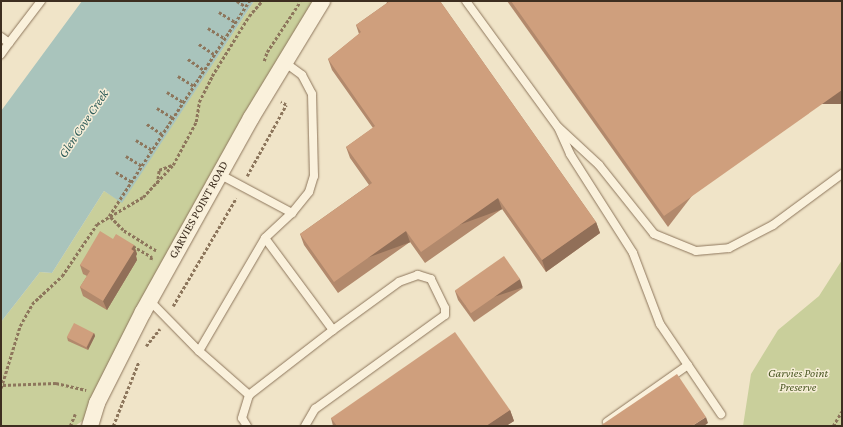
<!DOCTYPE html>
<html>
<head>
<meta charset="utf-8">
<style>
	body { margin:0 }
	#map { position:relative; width:843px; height:427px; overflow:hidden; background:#f0e4c8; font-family:"Crimson Pro",serif }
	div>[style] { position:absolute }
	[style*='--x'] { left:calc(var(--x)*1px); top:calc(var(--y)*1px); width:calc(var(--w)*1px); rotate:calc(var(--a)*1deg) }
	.green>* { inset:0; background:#c9cf9b }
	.water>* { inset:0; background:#a9c4bc }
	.path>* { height:2.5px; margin-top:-1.25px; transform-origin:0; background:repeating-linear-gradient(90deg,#8d765c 0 3px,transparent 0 5px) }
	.roads { filter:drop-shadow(0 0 1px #8d765c) drop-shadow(0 0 1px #8d765c) }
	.lane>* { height:8px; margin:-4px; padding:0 4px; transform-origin:4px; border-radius:4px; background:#faf1dc }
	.street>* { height:16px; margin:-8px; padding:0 8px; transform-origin:8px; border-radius:8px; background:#faf1dc }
	.wall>* { inset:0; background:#b2896c }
	.shaded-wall>* { inset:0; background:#916f58; transform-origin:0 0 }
	.building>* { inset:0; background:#cf9f7d; transform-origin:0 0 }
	span { translate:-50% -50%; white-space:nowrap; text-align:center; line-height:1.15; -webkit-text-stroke:3px #f7eed8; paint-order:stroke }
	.street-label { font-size:12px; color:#3d2e20 }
	.park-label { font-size:12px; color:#4d5a26; font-style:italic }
	.water-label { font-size:13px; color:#2f5d5a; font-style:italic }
	.frame { position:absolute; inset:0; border:2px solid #3d2e20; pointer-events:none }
</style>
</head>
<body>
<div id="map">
	<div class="green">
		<i style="clip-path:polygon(254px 1px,323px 1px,85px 419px,75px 426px,1px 426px,1px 322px,40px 272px,52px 273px,104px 191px,122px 202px)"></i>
		<i style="clip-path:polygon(842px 260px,842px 426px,743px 426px,751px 374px,778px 330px,819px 296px)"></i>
	</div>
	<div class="water">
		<i style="clip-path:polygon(82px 1px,254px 1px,122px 203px,104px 191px,52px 273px,40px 272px,1px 322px,1px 111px)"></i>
	</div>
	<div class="path">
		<i style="--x:237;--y:1;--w:9;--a:32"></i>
		<i style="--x:219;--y:12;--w:19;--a:32"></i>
		<i style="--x:208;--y:28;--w:19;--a:32"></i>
		<i style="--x:199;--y:44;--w:18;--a:34"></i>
		<i style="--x:188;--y:59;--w:19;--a:35"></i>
		<i style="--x:264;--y:61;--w:9;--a:-72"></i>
		<i style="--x:267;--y:52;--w:60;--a:-56.6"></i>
		<i style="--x:178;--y:76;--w:19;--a:32"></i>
		<i style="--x:167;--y:92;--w:19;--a:32"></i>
		<i style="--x:157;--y:108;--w:19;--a:32"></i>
		<i style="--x:147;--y:124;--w:18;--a:34"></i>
		<i style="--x:136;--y:140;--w:19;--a:32"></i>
		<i style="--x:126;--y:156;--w:19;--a:32"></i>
		<i style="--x:116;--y:172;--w:19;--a:32"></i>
		<i style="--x:247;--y:176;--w:81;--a:-61.2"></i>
		<i style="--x:286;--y:105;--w:6;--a:-149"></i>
		<i style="--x:157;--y:184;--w:14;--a:-82"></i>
		<i style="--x:159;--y:170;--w:14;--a:-21"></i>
		<i style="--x:133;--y:246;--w:22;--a:30"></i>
		<i style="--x:152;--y:257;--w:3;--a:108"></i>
		<i style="--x:156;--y:251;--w:39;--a:-148"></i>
		<i style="--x:123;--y:230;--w:20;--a:-135"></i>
		<i style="--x:109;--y:216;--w:257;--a:-56.9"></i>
		<i style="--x:173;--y:306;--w:125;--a:-59.7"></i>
		<i style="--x:146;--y:346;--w:22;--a:-51"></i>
		<i style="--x:3;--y:385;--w:53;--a:-2.2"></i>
		<i style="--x:56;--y:383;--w:31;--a:13"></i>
		<i style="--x:1;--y:388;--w:65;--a:-73"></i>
		<i style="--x:20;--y:326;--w:25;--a:-61"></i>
		<i style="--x:32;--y:304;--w:41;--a:-43"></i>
		<i style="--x:62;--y:276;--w:63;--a:-56.1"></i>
		<i style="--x:97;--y:224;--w:53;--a:-30.4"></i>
		<i style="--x:143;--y:197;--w:44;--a:-46.8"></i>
		<i style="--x:173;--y:165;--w:49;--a:-61.9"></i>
		<i style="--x:196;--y:122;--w:20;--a:-81"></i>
		<i style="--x:199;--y:102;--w:29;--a:-63"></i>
		<i style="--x:212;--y:76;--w:70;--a:-58.3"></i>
		<i style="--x:249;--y:16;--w:20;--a:-49"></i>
		<i style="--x:70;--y:426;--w:13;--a:-67"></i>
		<i style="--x:113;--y:426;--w:70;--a:-68.2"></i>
		<i style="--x:833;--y:426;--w:17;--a:-59"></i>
	</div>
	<div class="roads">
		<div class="lane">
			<i style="--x:466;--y:1;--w:156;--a:53.9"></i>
			<i style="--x:558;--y:127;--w:56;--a:42.8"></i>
			<i style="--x:599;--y:165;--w:88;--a:51.4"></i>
			<i style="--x:654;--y:234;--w:45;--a:22"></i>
			<i style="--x:696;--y:251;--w:33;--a:-5"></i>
			<i style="--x:729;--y:248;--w:50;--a:-27.6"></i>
			<i style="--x:773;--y:225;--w:86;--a:-36.5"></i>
			<i style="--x:1;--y:37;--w:10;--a:37"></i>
			<i style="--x:9;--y:43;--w:14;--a:126"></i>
			<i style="--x:9;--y:43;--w:53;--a:-52.7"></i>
			<i style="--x:559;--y:129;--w:27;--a:66"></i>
			<i style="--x:570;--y:154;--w:117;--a:57.5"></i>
			<i style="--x:633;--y:253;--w:76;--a:69.2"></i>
			<i style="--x:660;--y:324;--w:109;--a:55.9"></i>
			<i style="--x:219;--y:174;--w:83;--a:28.1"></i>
			<i style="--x:149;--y:300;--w:71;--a:45.6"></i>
			<i style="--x:199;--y:351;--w:67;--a:41.3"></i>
			<i style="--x:249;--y:395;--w:106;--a:-37.7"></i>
			<i style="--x:333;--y:330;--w:114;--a:-126.5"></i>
			<i style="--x:199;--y:351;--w:131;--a:-59.7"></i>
			<i style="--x:265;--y:238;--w:37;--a:-43"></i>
			<i style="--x:292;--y:213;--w:27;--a:-51"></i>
			<i style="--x:309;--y:192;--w:17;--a:-73"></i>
			<i style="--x:314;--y:176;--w:82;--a:-91.4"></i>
			<i style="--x:312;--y:94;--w:21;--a:-118"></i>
			<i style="--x:302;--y:75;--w:22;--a:-144"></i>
			<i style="--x:607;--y:422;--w:99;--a:-35.1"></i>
			<i style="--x:247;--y:426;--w:9;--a:-122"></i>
			<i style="--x:242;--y:418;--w:24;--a:-73"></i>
			<i style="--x:305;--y:426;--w:20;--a:-60"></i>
			<i style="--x:315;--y:409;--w:160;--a:-35.9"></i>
			<i style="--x:445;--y:315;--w:7;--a:-90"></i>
			<i style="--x:445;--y:308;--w:32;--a:-116"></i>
			<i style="--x:431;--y:279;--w:14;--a:-163"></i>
			<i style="--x:418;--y:275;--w:20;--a:160"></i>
			<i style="--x:399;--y:282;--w:82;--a:144"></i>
		</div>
		<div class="street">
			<i style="--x:90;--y:426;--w:24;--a:-73"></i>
			<i style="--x:97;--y:403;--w:102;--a:-63.2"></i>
			<i style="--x:143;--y:312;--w:222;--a:-60.9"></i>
			<i style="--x:251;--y:118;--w:137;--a:-58.7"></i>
		</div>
	</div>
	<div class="wall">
		<i style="clip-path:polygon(386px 1px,440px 1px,596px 222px,600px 233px,546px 272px,502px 209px,425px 263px,410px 242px,338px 293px,304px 245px,300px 234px,369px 185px,350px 158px,346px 147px,373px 128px,332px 70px,328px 59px,359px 34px,356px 25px,387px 3px)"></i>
		<i style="clip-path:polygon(507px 1px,842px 1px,668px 227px)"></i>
		<i style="clip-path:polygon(113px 239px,134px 245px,137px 254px,136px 256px,137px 260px,107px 310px,83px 296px,80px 287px,87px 276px,83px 274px,80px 265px)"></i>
		<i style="clip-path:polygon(523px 288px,474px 322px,458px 300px,455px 291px)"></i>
		<i style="clip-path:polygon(94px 333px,95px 336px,88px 350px,68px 341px,67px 337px)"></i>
		<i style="clip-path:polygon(510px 410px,514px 421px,506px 426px,333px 426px,331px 418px)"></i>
	</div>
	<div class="shaded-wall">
		<i style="left:842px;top:90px;width:14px;height:218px;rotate:90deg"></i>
		<i style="left:498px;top:198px;width:12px;height:94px;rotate:70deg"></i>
		<i style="clip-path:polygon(596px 222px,600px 233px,546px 272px,542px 260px)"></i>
		<i style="left:406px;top:231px;width:12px;height:88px;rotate:70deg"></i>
		<i style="clip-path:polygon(134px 245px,137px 254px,136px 256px,137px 260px,107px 310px,103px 301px)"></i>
		<i style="left:520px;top:279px;width:9px;height:60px;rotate:72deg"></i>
		<i style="clip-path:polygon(94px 333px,95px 336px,88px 350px,87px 347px)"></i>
		<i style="clip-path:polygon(510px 410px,514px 421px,506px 426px,486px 426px)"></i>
		<i style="clip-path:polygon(706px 417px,708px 423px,704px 426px,692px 426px)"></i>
	</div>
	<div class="building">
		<i style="clip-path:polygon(390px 1px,440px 1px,596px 222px,542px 260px,498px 198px,421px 252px,406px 231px,334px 282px,300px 234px,372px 183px,346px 147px,375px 126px,328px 59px,361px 32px,356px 25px)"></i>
		<i style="clip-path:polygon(511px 1px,842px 1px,842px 90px,664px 216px)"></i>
		<i style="clip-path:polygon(100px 231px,113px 239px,116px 234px,134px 245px,131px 249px,134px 251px,103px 301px,80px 287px,90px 271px,80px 265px)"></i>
		<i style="left:504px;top:256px;width:28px;height:60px;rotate:55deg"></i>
		<i style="left:74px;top:323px;width:22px;height:16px;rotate:27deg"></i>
		<i style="clip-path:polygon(455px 332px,510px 410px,486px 426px,337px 426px,331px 418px)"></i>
		<i style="clip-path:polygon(677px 374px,706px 417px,692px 426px,600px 426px)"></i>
	</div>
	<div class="street-label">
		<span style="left:199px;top:210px;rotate:-61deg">GARVIES POINT ROAD</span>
	</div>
	<div class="park-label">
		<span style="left:798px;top:381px">Garvies Point<br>Preserve</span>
	</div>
	<div class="water-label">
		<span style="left:84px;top:124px;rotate:-56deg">Glen Cove Creek</span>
	</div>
	<div class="frame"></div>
</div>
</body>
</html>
